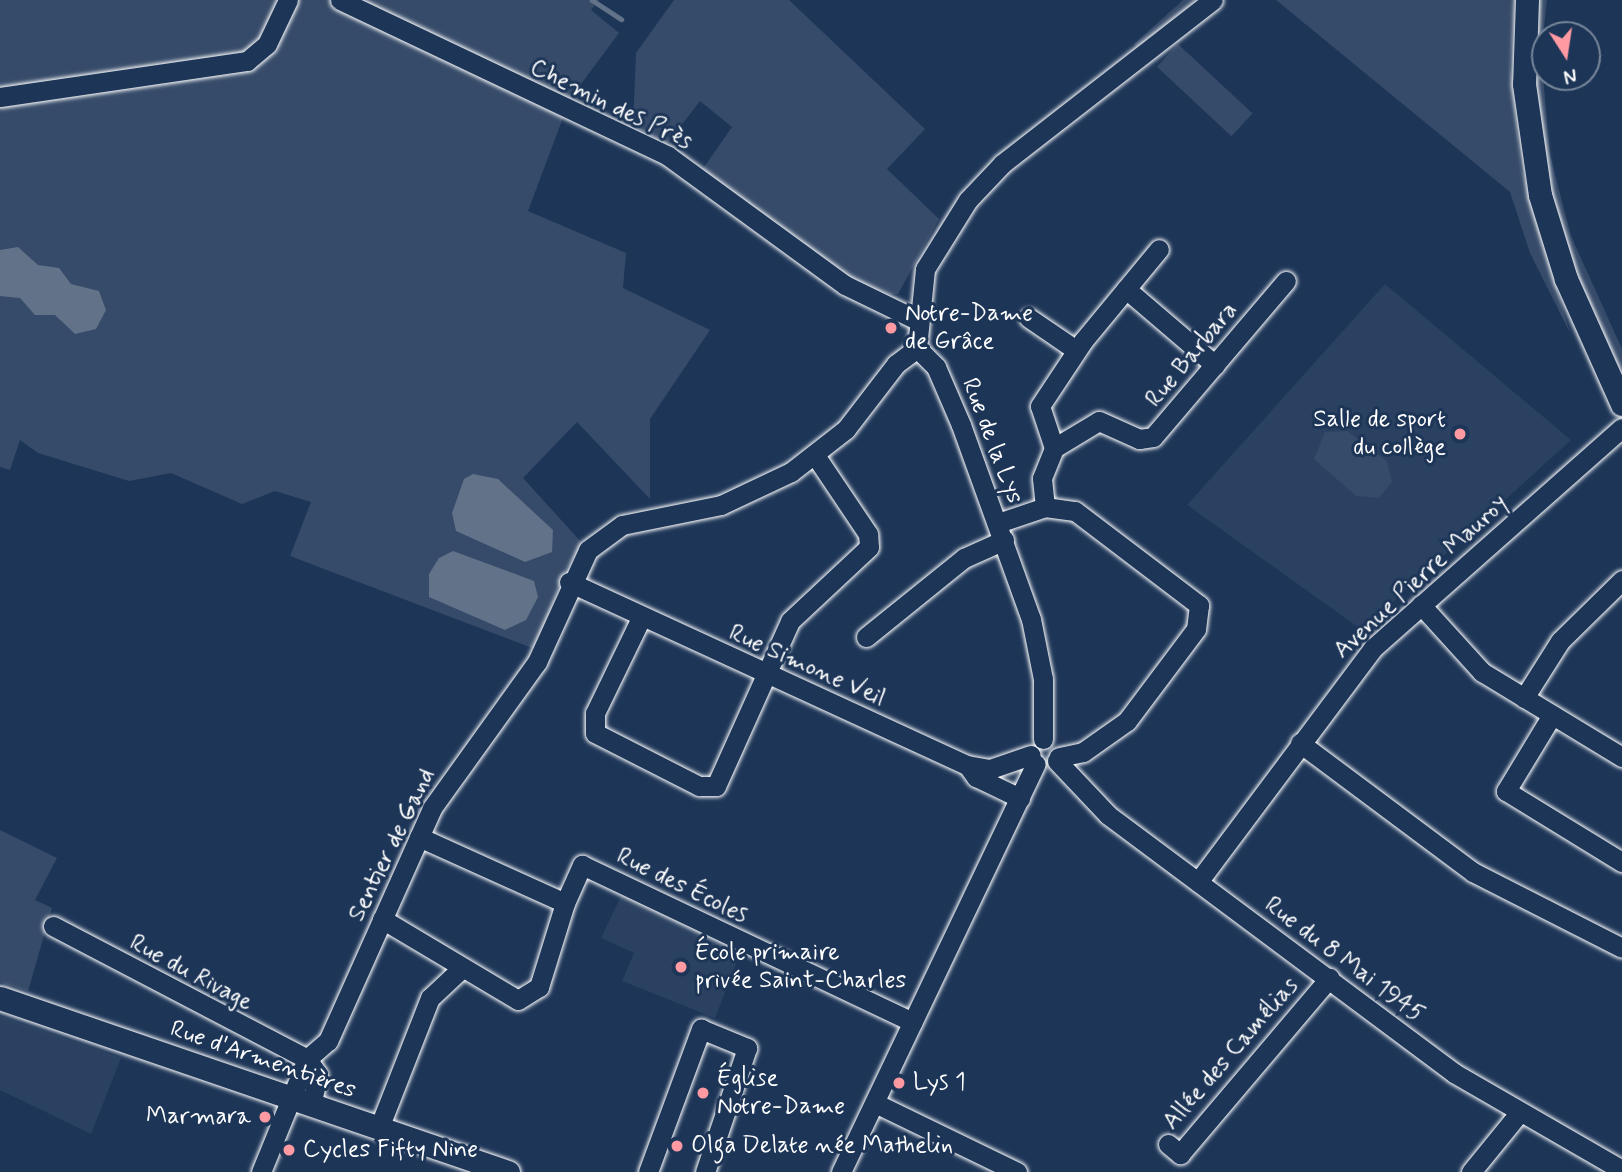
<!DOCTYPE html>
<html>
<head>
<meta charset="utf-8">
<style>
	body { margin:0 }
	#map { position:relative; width:1622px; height:1172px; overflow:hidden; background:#1d3557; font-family:Mynerve,sans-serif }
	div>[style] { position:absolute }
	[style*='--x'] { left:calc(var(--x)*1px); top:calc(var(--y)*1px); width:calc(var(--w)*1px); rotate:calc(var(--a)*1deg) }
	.built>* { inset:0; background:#2a4161 }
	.green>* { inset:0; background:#364b69; transform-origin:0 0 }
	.water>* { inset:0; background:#617289 }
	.stream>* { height:4.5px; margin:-2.25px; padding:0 2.25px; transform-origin:2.25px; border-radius:2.25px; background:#617289 }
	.roads { filter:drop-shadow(0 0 2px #fff) drop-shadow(0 0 2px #fff) }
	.minor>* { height:19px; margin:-9.5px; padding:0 9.5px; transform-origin:9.5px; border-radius:9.5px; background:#1d3557 }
	.major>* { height:23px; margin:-11.5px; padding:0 11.5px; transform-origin:11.5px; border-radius:11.5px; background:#1d3557 }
	.dots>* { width:19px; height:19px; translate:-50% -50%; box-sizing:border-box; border:4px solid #1d3557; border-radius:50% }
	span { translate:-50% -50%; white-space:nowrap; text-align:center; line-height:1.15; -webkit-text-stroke:6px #1d3557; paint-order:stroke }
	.street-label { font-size:24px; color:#fff }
	.poi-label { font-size:24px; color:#fff }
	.left { translate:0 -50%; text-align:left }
	.right { translate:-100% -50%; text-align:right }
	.north { position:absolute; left:1531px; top:21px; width:70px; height:70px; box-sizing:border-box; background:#1d3557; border:2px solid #77869a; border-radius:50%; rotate:168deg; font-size:19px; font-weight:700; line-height:28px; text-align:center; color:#fff }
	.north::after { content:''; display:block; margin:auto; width:24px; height:32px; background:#ff9aa2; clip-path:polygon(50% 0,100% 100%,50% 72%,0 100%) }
</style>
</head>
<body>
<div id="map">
	<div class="built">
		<i style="clip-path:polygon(1385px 284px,1571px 440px,1362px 630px,1187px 505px)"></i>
		<i style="clip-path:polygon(623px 892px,741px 951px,715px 1018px,622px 981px,634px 953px,601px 938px)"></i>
		<i style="clip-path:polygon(0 1016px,121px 1058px,91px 1134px,0 1090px)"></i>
	</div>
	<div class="green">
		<i style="clip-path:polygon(0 0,599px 0,591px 10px,619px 33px,570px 99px,528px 211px,626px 253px,623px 288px,710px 330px,650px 419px,650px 499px,577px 422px,523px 478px,583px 544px,565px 570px,535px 649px,290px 556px,311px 502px,275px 491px,242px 504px,171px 473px,129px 481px,38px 453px,20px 440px,10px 470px,0 467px)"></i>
		<i style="clip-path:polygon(674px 0,789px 0,925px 129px,887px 169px,939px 219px,898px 294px,872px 295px,702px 170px,732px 127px,700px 101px,667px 144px,633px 126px,636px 53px)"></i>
		<i style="clip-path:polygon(1183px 0,1196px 0,1139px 48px,1134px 44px)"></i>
		<i style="clip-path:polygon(1276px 0,1515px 0,1510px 66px,1521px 168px,1570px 333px,1530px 253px,1510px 192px)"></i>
		<i style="clip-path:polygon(1535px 0,1547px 0,1541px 54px,1550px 155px,1571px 236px,1622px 349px,1622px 372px,1597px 327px,1554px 218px,1535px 107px)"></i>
		<i style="left:1178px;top:44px;width:102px;height:31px;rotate:43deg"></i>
		<i style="clip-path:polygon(1347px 431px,1387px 461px,1392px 482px,1379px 498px,1356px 496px,1314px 459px,1325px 432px)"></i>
		<i style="clip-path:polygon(0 830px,57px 858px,35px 900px,52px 908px,28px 991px,0 982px)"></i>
	</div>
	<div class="water">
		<i style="clip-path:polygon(18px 247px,38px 265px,59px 268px,71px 284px,99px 291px,106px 310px,96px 329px,75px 334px,55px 315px,35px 315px,20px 298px,0 296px,0 250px)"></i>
		<i style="clip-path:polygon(473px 474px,498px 479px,553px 530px,552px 552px,525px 562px,456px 531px,452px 513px,464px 479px)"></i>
		<i style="clip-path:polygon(453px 551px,534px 581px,538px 597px,526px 620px,505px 630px,429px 597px,429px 574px,439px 558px)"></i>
	</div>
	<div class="stream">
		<i style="--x:592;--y:0;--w:35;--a:33"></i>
	</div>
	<div class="roads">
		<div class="minor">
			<i style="--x:340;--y:0;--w:363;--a:25.4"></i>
			<i style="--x:668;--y:156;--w:219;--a:36.1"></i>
			<i style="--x:845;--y:285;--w:80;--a:25.9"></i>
			<i style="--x:0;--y:97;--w:250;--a:-8.3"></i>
			<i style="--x:247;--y:61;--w:26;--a:-40"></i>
			<i style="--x:267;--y:44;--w:49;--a:-64.5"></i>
			<i style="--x:1126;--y:289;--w:117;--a:40.5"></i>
			<i style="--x:1029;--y:318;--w:57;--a:34.2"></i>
			<i style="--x:917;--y:348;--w:79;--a:-84.2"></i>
			<i style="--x:925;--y:269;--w:81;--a:-58.1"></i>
			<i style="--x:968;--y:200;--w:50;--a:-46.6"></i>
			<i style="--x:1002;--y:164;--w:267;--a:-37.9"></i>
			<i style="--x:917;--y:348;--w:27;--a:45"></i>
			<i style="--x:936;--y:367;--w:63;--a:66.7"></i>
			<i style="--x:961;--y:425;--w:206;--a:70.2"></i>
			<i style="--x:1031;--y:619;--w:61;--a:78.7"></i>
			<i style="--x:1043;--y:679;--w:60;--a:90"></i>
			<i style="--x:1054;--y:448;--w:52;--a:-31"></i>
			<i style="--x:1099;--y:421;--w:44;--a:24.2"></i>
			<i style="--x:1139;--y:439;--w:14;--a:-8"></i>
			<i style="--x:1153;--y:437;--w:205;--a:-49.6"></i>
			<i style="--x:1045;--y:507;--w:29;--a:-96"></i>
			<i style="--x:1042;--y:478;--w:32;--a:-68"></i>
			<i style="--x:1054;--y:448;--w:44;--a:-108.4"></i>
			<i style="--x:1040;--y:406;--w:78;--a:-56.5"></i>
			<i style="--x:1083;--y:341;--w:119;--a:-50.4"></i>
			<i style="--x:998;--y:523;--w:50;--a:-18.8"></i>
			<i style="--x:1045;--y:507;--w:30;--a:8"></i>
			<i style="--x:1075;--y:511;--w:156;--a:37.2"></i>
			<i style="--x:1199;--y:605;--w:24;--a:97"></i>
			<i style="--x:1196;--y:629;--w:115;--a:126.9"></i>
			<i style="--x:1127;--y:721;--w:54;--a:144.8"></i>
			<i style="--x:1083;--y:752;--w:25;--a:168"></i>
			<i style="--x:569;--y:582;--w:438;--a:24.7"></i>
			<i style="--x:967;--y:765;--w:23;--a:10"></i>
			<i style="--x:990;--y:769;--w:43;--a:-18.9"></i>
			<i style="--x:1421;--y:605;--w:91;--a:47.7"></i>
			<i style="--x:1482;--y:672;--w:164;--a:31.3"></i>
			<i style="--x:641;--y:618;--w:106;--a:115.8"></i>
			<i style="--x:595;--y:713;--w:20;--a:90"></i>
			<i style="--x:595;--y:733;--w:117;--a:27"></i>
			<i style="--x:699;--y:786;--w:17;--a:0"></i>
			<i style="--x:716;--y:786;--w:181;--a:-65.8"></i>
			<i style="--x:790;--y:621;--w:108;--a:-43.1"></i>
			<i style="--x:869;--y:547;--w:13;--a:-94"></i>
			<i style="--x:868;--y:534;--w:95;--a:-123.9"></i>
			<i style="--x:866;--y:637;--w:126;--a:-38.9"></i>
			<i style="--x:964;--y:558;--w:44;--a:-24.2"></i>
			<i style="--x:1524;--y:698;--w:67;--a:-57.7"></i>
			<i style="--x:1560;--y:641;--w:87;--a:-44.5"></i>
			<i style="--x:1552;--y:715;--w:89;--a:121.2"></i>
			<i style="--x:1506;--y:791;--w:136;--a:31.5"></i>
			<i style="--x:1300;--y:743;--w:216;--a:36.7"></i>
			<i style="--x:1473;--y:872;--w:167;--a:27"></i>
			<i style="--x:1057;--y:761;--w:74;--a:46.6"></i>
			<i style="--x:1108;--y:815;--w:432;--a:36.7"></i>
			<i style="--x:1454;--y:1073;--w:194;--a:30"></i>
			<i style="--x:968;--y:766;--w:14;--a:54"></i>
			<i style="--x:976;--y:777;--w:49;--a:25.5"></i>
			<i style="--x:419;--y:837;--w:160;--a:24.3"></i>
			<i style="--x:565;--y:903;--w:42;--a:-65.9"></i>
			<i style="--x:582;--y:865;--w:366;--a:25.4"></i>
			<i style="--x:1198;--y:882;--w:292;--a:-53.2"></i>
			<i style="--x:1373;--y:648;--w:332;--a:-41.5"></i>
			<i style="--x:382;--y:919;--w:158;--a:30.8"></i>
			<i style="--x:518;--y:1000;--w:25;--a:-32"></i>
			<i style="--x:539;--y:987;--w:88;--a:-72.8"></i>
			<i style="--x:53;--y:926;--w:287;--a:27.6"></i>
			<i style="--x:307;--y:1059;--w:19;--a:55"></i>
			<i style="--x:318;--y:1075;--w:31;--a:103"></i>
			<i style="--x:307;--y:1059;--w:28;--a:-41"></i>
			<i style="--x:328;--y:1041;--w:255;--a:-65.9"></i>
			<i style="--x:432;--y:808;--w:180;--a:-54.3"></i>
			<i style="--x:537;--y:662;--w:123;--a:-65.5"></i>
			<i style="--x:588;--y:550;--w:42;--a:-36.3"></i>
			<i style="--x:622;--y:525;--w:101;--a:-11.4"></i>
			<i style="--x:721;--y:505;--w:77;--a:-25.2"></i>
			<i style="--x:791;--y:472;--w:70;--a:-38"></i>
			<i style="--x:846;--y:429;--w:82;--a:-52.4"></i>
			<i style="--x:896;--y:364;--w:26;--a:-37"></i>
			<i style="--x:875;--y:1103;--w:158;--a:25.9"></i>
			<i style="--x:379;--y:1128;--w:140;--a:-68.6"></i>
			<i style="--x:430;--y:998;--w:42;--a:-43.1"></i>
			<i style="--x:1168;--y:1144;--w:16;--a:40"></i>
			<i style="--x:1180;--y:1154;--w:231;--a:-49.7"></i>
			<i style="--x:261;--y:1172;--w:122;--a:-67.8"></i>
			<i style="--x:648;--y:1172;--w:153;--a:-69.7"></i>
			<i style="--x:701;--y:1029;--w:50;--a:22.4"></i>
			<i style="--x:747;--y:1048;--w:131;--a:108.7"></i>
			<i style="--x:841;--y:1172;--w:452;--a:-64.5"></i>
			<i style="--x:1471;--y:1172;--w:77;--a:-50.8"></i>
		</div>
		<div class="major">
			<i style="--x:1527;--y:0;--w:84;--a:92"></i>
			<i style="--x:1524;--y:84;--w:112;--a:81.8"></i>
			<i style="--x:1540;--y:195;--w:88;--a:72.8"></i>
			<i style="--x:1566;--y:279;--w:137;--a:65.9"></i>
			<i style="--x:0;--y:998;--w:537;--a:18.91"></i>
		</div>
	</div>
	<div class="dots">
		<i style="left:891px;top:328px;background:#ff9aa2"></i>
		<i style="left:1460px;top:434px;background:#ff9aa2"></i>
		<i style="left:681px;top:967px;background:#ff9aa2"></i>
		<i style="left:899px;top:1083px;background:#ff9aa2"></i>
		<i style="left:703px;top:1093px;background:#ff9aa2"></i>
		<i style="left:265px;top:1117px;background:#ff9aa2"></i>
		<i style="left:677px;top:1146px;background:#ff9aa2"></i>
		<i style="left:289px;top:1150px;background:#ff9aa2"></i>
	</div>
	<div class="street-label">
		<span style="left:611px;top:105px;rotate:26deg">Chemin des Près</span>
		<span style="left:1192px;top:355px;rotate:-50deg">Rue Barbara</span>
		<span style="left:992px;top:441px;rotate:69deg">Rue de la Lys</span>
		<span style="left:1421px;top:577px;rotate:-43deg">Avenue Pierre Mauroy</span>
		<span style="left:807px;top:666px;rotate:24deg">Rue Simone Veil</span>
		<span style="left:392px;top:845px;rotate:-64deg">Sentier de Gand</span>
		<span style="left:682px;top:886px;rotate:26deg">Rue des Écoles</span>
		<span style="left:1344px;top:960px;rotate:37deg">Rue du 8 Mai 1945</span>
		<span style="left:191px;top:973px;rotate:28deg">Rue du Rivage</span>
		<span style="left:1231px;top:1054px;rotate:-49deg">Allée des Camélias</span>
		<span style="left:263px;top:1060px;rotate:19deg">Rue d'Armentières</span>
	</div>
	<div class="poi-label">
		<span class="left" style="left:905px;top:328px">Notre-Dame<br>de Grâce</span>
		<span class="right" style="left:1446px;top:434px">Salle de sport<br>du collège</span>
		<span class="left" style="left:695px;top:967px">École primaire<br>privée Saint-Charles</span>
		<span class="left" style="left:717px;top:1093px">Église<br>Notre-Dame</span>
		<span class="left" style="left:913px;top:1083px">Lys 1</span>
		<span class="right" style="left:251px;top:1117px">Marmara</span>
		<span class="left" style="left:691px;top:1146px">Olga Delate née Mathelin</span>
		<span class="left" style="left:303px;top:1150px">Cycles Fifty Nine</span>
	</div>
	<div class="north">N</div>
</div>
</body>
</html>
